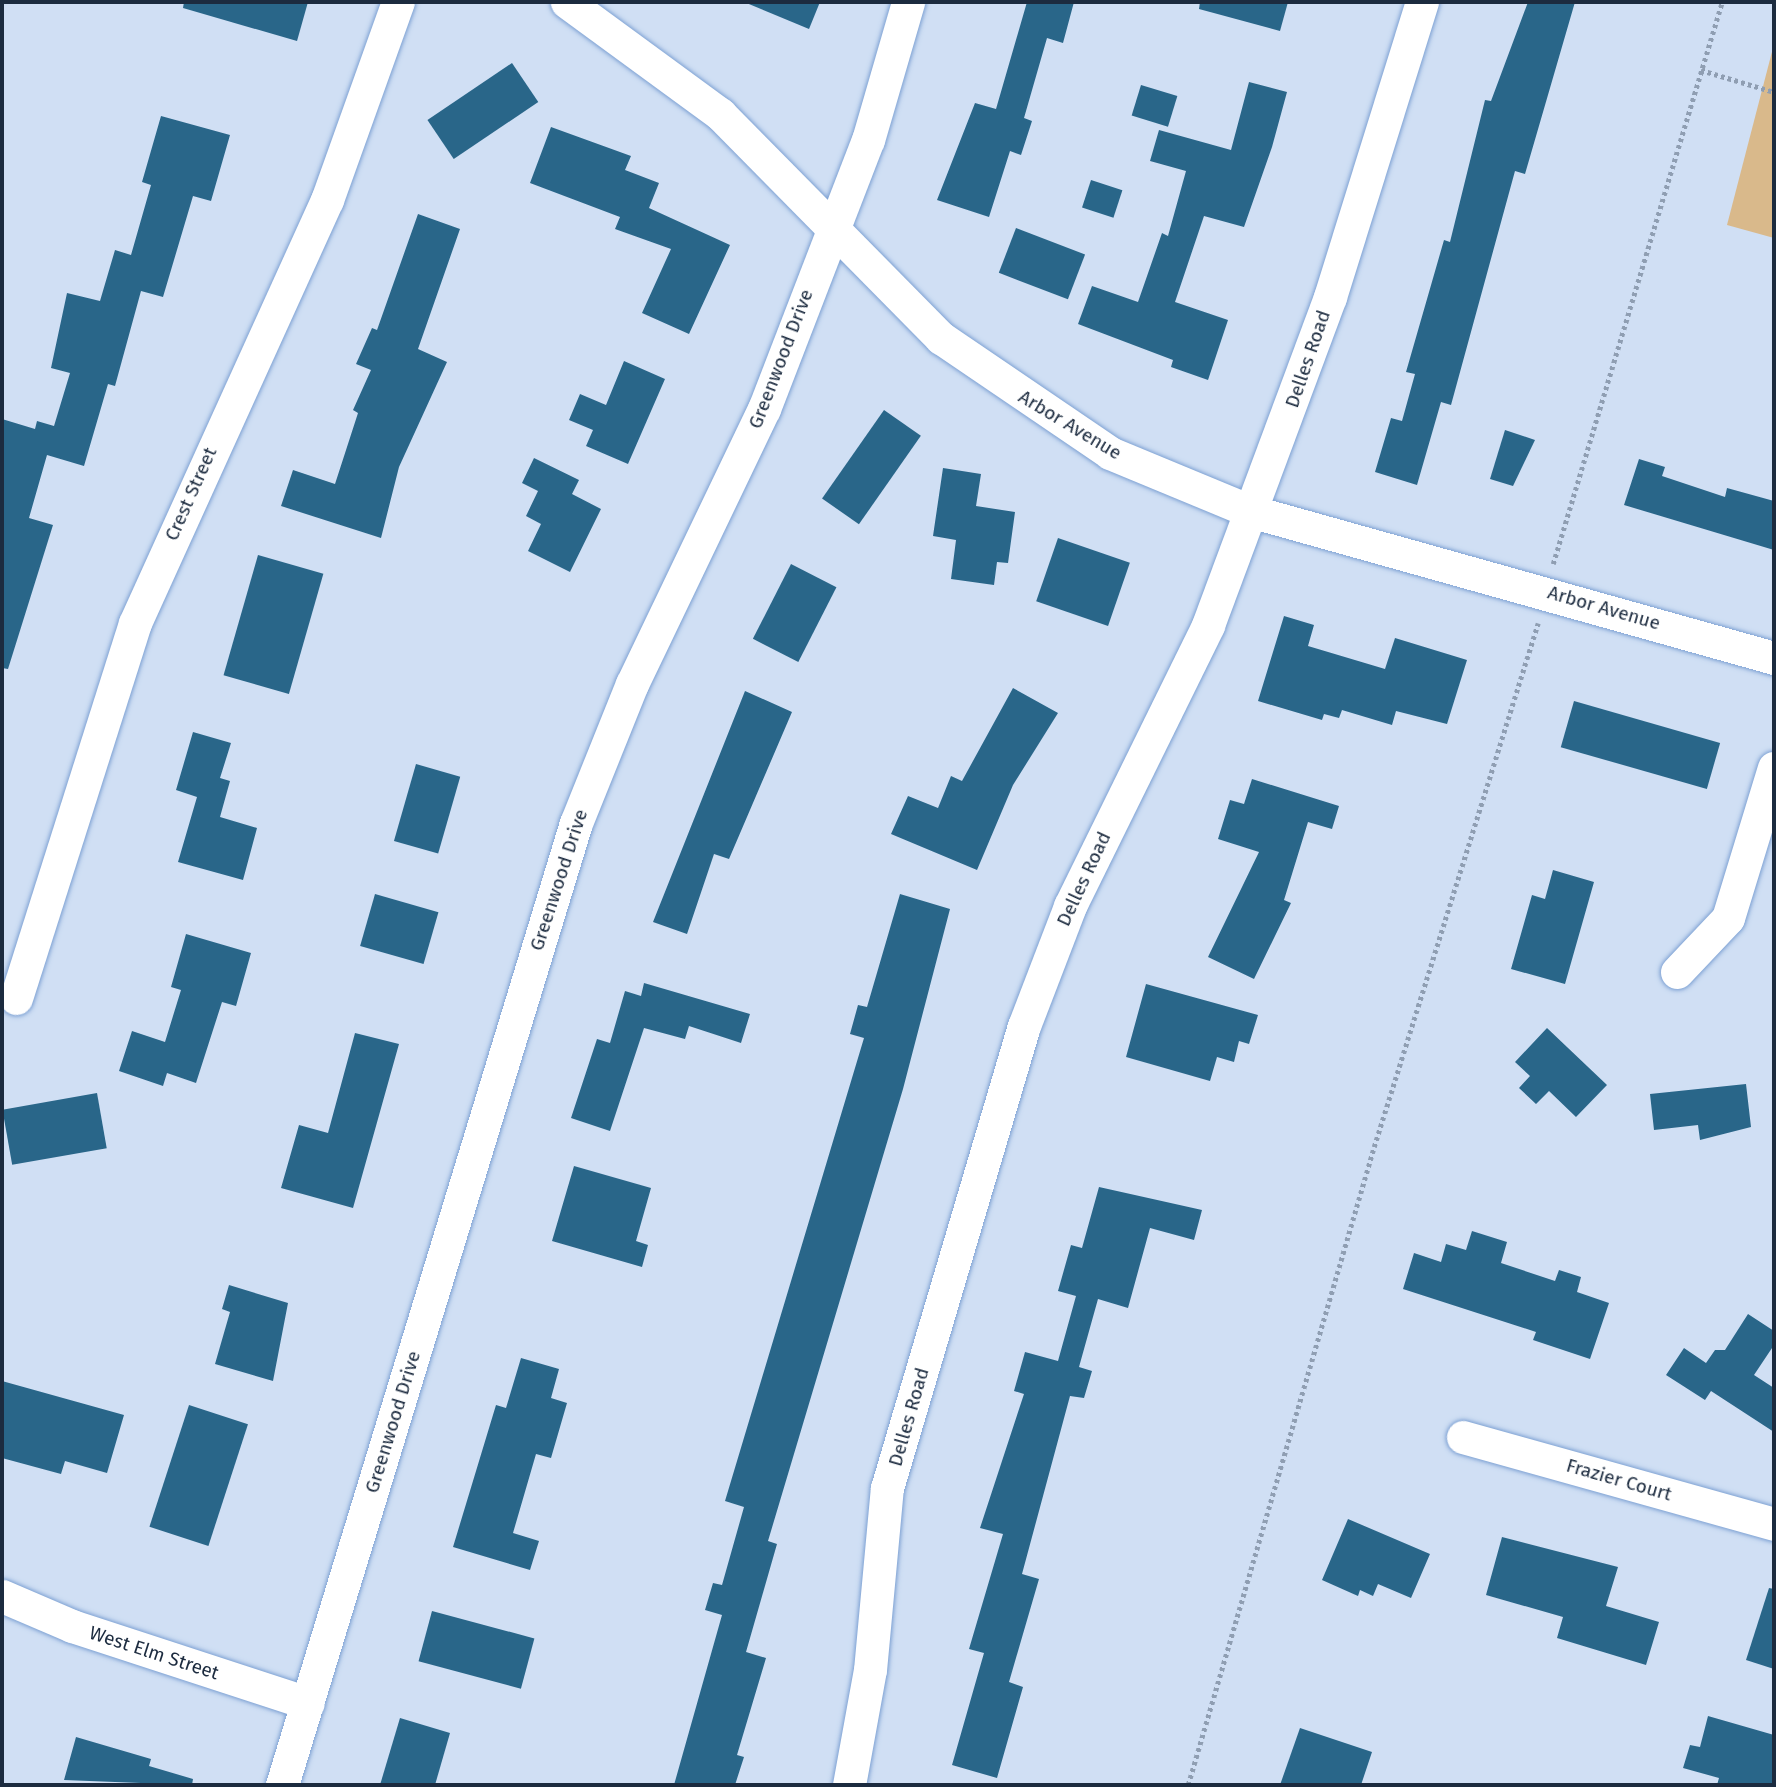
<!DOCTYPE html>
<html>
<head>
<meta charset="utf-8">
<style>
	body { margin:0 }
	#map { position:relative; width:1776px; height:1787px; overflow:hidden; background:#d0dff4; font-family:"Fira Sans",sans-serif }
	div>[style] { position:absolute }
	[style*='--x'] { left:calc(var(--x)*1px); top:calc(var(--y)*1px); width:calc(var(--w)*1px); rotate:calc(var(--a)*1deg) }
	.green>* { inset:0; background:#d9b98b }
	.building>* { inset:0; background:#296689; transform-origin:0 0 }
	.path>* { height:4.5px; margin-top:-2.25px; transform-origin:0; background:repeating-linear-gradient(90deg,#8f9eb2 0 3.5px,transparent 0 7px) }
	.roads { filter:drop-shadow(0 0 2px #7da1d3) drop-shadow(0 0 2px #7da1d3) }
	.minor>* { height:33px; margin:-16.5px; padding:0 16.5px; transform-origin:16.5px; border-radius:16.5px; background:#fff }
	span { translate:-50% -50%; white-space:nowrap; text-align:center; line-height:1.15; -webkit-text-stroke:7px #fff; paint-order:stroke }
	.street-label { font-size:19px; color:#1c2b3f }
	.frame { position:absolute; inset:0; border:4px solid #1c2b3f; pointer-events:none }
</style>
</head>
<body>
<div id="map">
	<div class="green">
		<i style="clip-path:polygon(1774px 44px,1774px 238px,1727px 225px)"></i>
	</div>
	<div class="building">
		<i style="clip-path:polygon(184px 2px,308px 2px,297px 41px,183px 8px)"></i>
		<i style="clip-path:polygon(744px 2px,820px 2px,809px 29px)"></i>
		<i style="clip-path:polygon(1027px 2px,1074px 2px,1063px 43px,1047px 38px,1024px 118px,1032px 121px,1021px 155px,1010px 151px,989px 217px,937px 200px,975px 103px,996px 109px)"></i>
		<i style="clip-path:polygon(1200px 2px,1288px 2px,1280px 31px,1199px 9px)"></i>
		<i style="clip-path:polygon(1528px 2px,1575px 2px,1525px 174px,1515px 171px,1451px 405px,1441px 402px,1417px 485px,1375px 472px,1391px 418px,1402px 421px,1415px 374px,1406px 372px,1444px 240px,1450px 242px,1485px 100px,1491px 101px)"></i>
		<i style="left:512px;top:63px;width:47px;height:102px;rotate:56deg"></i>
		<i style="clip-path:polygon(1249px 82px,1287px 92px,1272px 147px,1244px 227px,1204px 216px,1175px 302px,1228px 320px,1208px 380px,1171px 367px,1173px 360px,1078px 324px,1092px 286px,1138px 302px,1162px 233px,1168px 236px,1186px 171px,1150px 161px,1159px 130px,1231px 150px)"></i>
		<i style="left:1141px;top:85px;width:38px;height:32px;rotate:17deg"></i>
		<i style="clip-path:polygon(161px 116px,230px 135px,211px 201px,193px 196px,163px 297px,141px 291px,115px 386px,108px 384px,84px 466px,47px 455px,29px 518px,53px 525px,8px 669px,2px 668px,2px 419px,35px 429px,37px 421px,54px 426px,70px 373px,51px 368px,67px 293px,100px 301px,115px 250px,131px 255px,151px 185px,142px 182px)"></i>
		<i style="clip-path:polygon(551px 127px,631px 156px,625px 170px,659px 183px,649px 208px,730px 245px,689px 334px,642px 313px,671px 249px,615px 229px,620px 217px,530px 183px)"></i>
		<i style="left:1091px;top:180px;width:33px;height:29px;rotate:18deg"></i>
		<i style="clip-path:polygon(418px 214px,460px 229px,418px 349px,447px 362px,399px 467px,381px 538px,281px 506px,293px 470px,335px 484px,358px 413px,353px 410px,371px 370px,356px 364px,372px 328px,377px 330px)"></i>
		<i style="left:1016px;top:228px;width:74px;height:48px;rotate:21deg"></i>
		<i style="clip-path:polygon(624px 361px,665px 379px,628px 464px,586px 446px,593px 430px,569px 420px,580px 394px,606px 405px)"></i>
		<i style="left:884px;top:410px;width:45px;height:108px;rotate:35deg"></i>
		<i style="clip-path:polygon(1505px 430px,1535px 440px,1513px 486px,1490px 479px)"></i>
		<i style="clip-path:polygon(534px 458px,579px 480px,572px 494px,601px 509px,570px 572px,528px 551px,541px 524px,526px 516px,538px 491px,522px 483px)"></i>
		<i style="clip-path:polygon(1639px 459px,1665px 467px,1662px 476px,1725px 497px,1727px 488px,1774px 501px,1774px 550px,1624px 505px)"></i>
		<i style="clip-path:polygon(943px 468px,981px 474px,976px 506px,1015px 512px,1008px 563px,997px 562px,994px 585px,951px 579px,956px 540px,933px 536px)"></i>
		<i style="left:1058px;top:538px;width:76px;height:67px;rotate:19deg"></i>
		<i style="left:258px;top:555px;width:68px;height:125px;rotate:16deg"></i>
		<i style="left:791px;top:564px;width:51px;height:84px;rotate:27deg"></i>
		<i style="clip-path:polygon(1284px 616px,1314px 625px,1308px 646px,1385px 669px,1395px 638px,1467px 660px,1447px 724px,1396px 711px,1392px 725px,1342px 710px,1339px 718px,1324px 714px,1322px 720px,1258px 701px)"></i>
		<i style="clip-path:polygon(1013px 688px,1058px 713px,1013px 785px,977px 870px,891px 834px,908px 796px,938px 808px,951px 776px,962px 781px)"></i>
		<i style="clip-path:polygon(745px 691px,792px 712px,729px 859px,714px 854px,687px 934px,653px 922px)"></i>
		<i style="left:1574px;top:701px;width:152px;height:48px;rotate:16deg"></i>
		<i style="clip-path:polygon(193px 732px,231px 743px,220px 778px,230px 781px,220px 817px,257px 828px,243px 880px,178px 862px,197px 797px,176px 790px)"></i>
		<i style="left:416px;top:764px;width:46px;height:80px;rotate:16deg"></i>
		<i style="clip-path:polygon(1252px 779px,1339px 806px,1332px 829px,1308px 822px,1284px 900px,1291px 903px,1254px 979px,1208px 957px,1259px 852px,1218px 839px,1230px 800px,1244px 804px)"></i>
		<i style="clip-path:polygon(1553px 870px,1594px 882px,1565px 984px,1511px 969px,1532px 895px,1545px 899px)"></i>
		<i style="left:375px;top:894px;width:66px;height:54px;rotate:16deg"></i>
		<i style="clip-path:polygon(900px 894px,950px 909px,903px 1089px,768px 1541px,777px 1544px,746px 1652px,766px 1658px,737px 1755px,744px 1757px,735px 1785px,674px 1785px,722px 1615px,705px 1610px,713px 1583px,722px 1585px,744px 1507px,725px 1501px,864px 1038px,850px 1034px,858px 1005px,867px 1007px)"></i>
		<i style="clip-path:polygon(186px 934px,251px 953px,236px 1006px,222px 1002px,196px 1083px,167px 1073px,163px 1086px,119px 1071px,132px 1031px,165px 1042px,181px 990px,171px 987px)"></i>
		<i style="clip-path:polygon(644px 983px,750px 1014px,741px 1043px,689px 1026px,685px 1039px,644px 1028px,610px 1131px,571px 1118px,597px 1039px,610px 1043px,625px 991px,641px 996px)"></i>
		<i style="clip-path:polygon(1146px 984px,1258px 1015px,1249px 1044px,1239px 1041px,1234px 1062px,1217px 1057px,1210px 1081px,1126px 1057px)"></i>
		<i style="clip-path:polygon(1547px 1028px,1607px 1085px,1576px 1117px,1549px 1091px,1536px 1104px,1519px 1088px,1530px 1076px,1515px 1062px)"></i>
		<i style="clip-path:polygon(355px 1033px,399px 1044px,353px 1208px,281px 1188px,299px 1125px,328px 1133px)"></i>
		<i style="clip-path:polygon(1746px 1084px,1751px 1127px,1700px 1140px,1698px 1125px,1654px 1130px,1650px 1094px)"></i>
		<i style="left:97px;top:1093px;width:56px;height:96px;rotate:80deg"></i>
		<i style="clip-path:polygon(574px 1166px,651px 1188px,636px 1241px,648px 1245px,642px 1267px,552px 1241px)"></i>
		<i style="clip-path:polygon(1099px 1187px,1202px 1210px,1194px 1240px,1150px 1228px,1128px 1308px,1098px 1299px,1079px 1367px,1092px 1371px,1084px 1398px,1070px 1396px,1022px 1574px,1039px 1579px,1009px 1682px,1023px 1687px,997px 1778px,952px 1765px,984px 1653px,969px 1649px,1003px 1534px,980px 1528px,1024px 1394px,1014px 1391px,1025px 1352px,1058px 1361px,1076px 1296px,1058px 1291px,1071px 1245px,1082px 1248px)"></i>
		<i style="clip-path:polygon(1472px 1231px,1507px 1242px,1501px 1263px,1555px 1281px,1559px 1270px,1581px 1277px,1577px 1292px,1609px 1303px,1590px 1359px,1533px 1340px,1536px 1332px,1403px 1289px,1414px 1253px,1441px 1262px,1446px 1244px,1466px 1250px)"></i>
		<i style="clip-path:polygon(229px 1285px,288px 1303px,273px 1381px,215px 1364px,230px 1312px,222px 1309px)"></i>
		<i style="clip-path:polygon(1748px 1314px,1774px 1331px,1774px 1345px,1754px 1375px,1774px 1388px,1774px 1432px,1711px 1391px,1705px 1400px,1666px 1375px,1684px 1348px,1706px 1363px,1715px 1350px,1725px 1350px)"></i>
		<i style="clip-path:polygon(521px 1358px,559px 1369px,551px 1398px,567px 1403px,551px 1458px,536px 1454px,513px 1533px,539px 1541px,530px 1570px,453px 1547px,496px 1405px,506px 1408px)"></i>
		<i style="clip-path:polygon(2px 1381px,124px 1415px,107px 1473px,65px 1461px,61px 1474px,2px 1458px)"></i>
		<i style="left:189px;top:1405px;width:62px;height:128px;rotate:18deg"></i>
		<i style="clip-path:polygon(1348px 1519px,1430px 1554px,1411px 1598px,1378px 1584px,1373px 1596px,1360px 1590px,1358px 1596px,1322px 1580px)"></i>
		<i style="clip-path:polygon(1502px 1537px,1618px 1567px,1606px 1606px,1659px 1622px,1646px 1665px,1557px 1638px,1563px 1617px,1486px 1595px)"></i>
		<i style="clip-path:polygon(1769px 1588px,1774px 1589px,1774px 1669px,1746px 1660px)"></i>
		<i style="left:432px;top:1611px;width:106px;height:52px;rotate:15deg"></i>
		<i style="clip-path:polygon(1708px 1716px,1774px 1735px,1774px 1785px,1717px 1785px,1719px 1778px,1683px 1768px,1690px 1745px,1700px 1747px)"></i>
		<i style="clip-path:polygon(400px 1718px,450px 1733px,435px 1785px,380px 1785px)"></i>
		<i style="clip-path:polygon(1300px 1728px,1372px 1752px,1361px 1785px,1280px 1785px)"></i>
		<i style="clip-path:polygon(76px 1737px,151px 1759px,149px 1766px,193px 1779px,192px 1785px,64px 1780px)"></i>
	</div>
	<div class="path">
		<i style="--x:1701;--y:70;--w:76;--a:16.8"></i>
		<i style="--x:1553;--y:564;--w:587;--a:-73.26"></i>
		<i style="--x:1188;--y:1785;--w:665;--a:-73.75"></i>
		<i style="--x:1374;--y:1147;--w:549;--a:-72.62"></i>
	</div>
	<div class="roads">
		<div class="minor">
			<i style="--x:567;--y:2;--w:190;--a:36.2"></i>
			<i style="--x:720;--y:114;--w:315;--a:45.4"></i>
			<i style="--x:941;--y:338;--w:204;--a:34.2"></i>
			<i style="--x:1110;--y:453;--w:152;--a:22.5"></i>
			<i style="--x:1250;--y:511;--w:544;--a:15.67"></i>
			<i style="--x:1677;--y:972;--w:74;--a:-46.6"></i>
			<i style="--x:1728;--y:918;--w:157;--a:-73"></i>
			<i style="--x:16;--y:998;--w:393;--a:-72.4"></i>
			<i style="--x:135;--y:623;--w:465;--a:-65.6"></i>
			<i style="--x:327;--y:200;--w:210;--a:-70.3"></i>
			<i style="--x:1463;--y:1437;--w:323;--a:15.6"></i>
			<i style="--x:2;--y:1596;--w:76;--a:23.2"></i>
			<i style="--x:72;--y:1626;--w:248;--a:18.1"></i>
			<i style="--x:282;--y:1785;--w:1006;--a:-73.01"></i>
			<i style="--x:576;--y:823;--w:150;--a:-68.1"></i>
			<i style="--x:632;--y:684;--w:305;--a:-64.4"></i>
			<i style="--x:764;--y:409;--w:288;--a:-68.9"></i>
			<i style="--x:868;--y:140;--w:144;--a:-73.8"></i>
			<i style="--x:849;--y:1785;--w:117;--a:-79.7"></i>
			<i style="--x:870;--y:1670;--w:183;--a:-84.7"></i>
			<i style="--x:887;--y:1488;--w:482;--a:-73.5"></i>
			<i style="--x:1024;--y:1026;--w:129;--a:-69"></i>
			<i style="--x:1070;--y:906;--w:313;--a:-63.8"></i>
			<i style="--x:1208;--y:625;--w:350;--a:-69.6"></i>
			<i style="--x:1330;--y:297;--w:309;--a:-72.7"></i>
		</div>
	</div>
	<div class="street-label">
		<span style="left:781px;top:359px;rotate:-69deg">Greenwood Drive</span>
		<span style="left:1308px;top:359px;rotate:-71deg">Delles Road</span>
		<span style="left:1070px;top:425px;rotate:31deg">Arbor Avenue</span>
		<span style="left:191px;top:494px;rotate:-66deg">Crest Street</span>
		<span style="left:1604px;top:608px;rotate:16deg">Arbor Avenue</span>
		<span style="left:1084px;top:879px;rotate:-65deg">Delles Road</span>
		<span style="left:559px;top:880px;rotate:-72deg">Greenwood Drive</span>
		<span style="left:909px;top:1417px;rotate:-74deg">Delles Road</span>
		<span style="left:393px;top:1422px;rotate:-73deg">Greenwood Drive</span>
		<span style="left:1619px;top:1480px;rotate:16deg">Frazier Court</span>
		<span style="left:154px;top:1653px;rotate:18deg">West Elm Street</span>
	</div>
	<div class="frame"></div>
</div>
</body>
</html>
